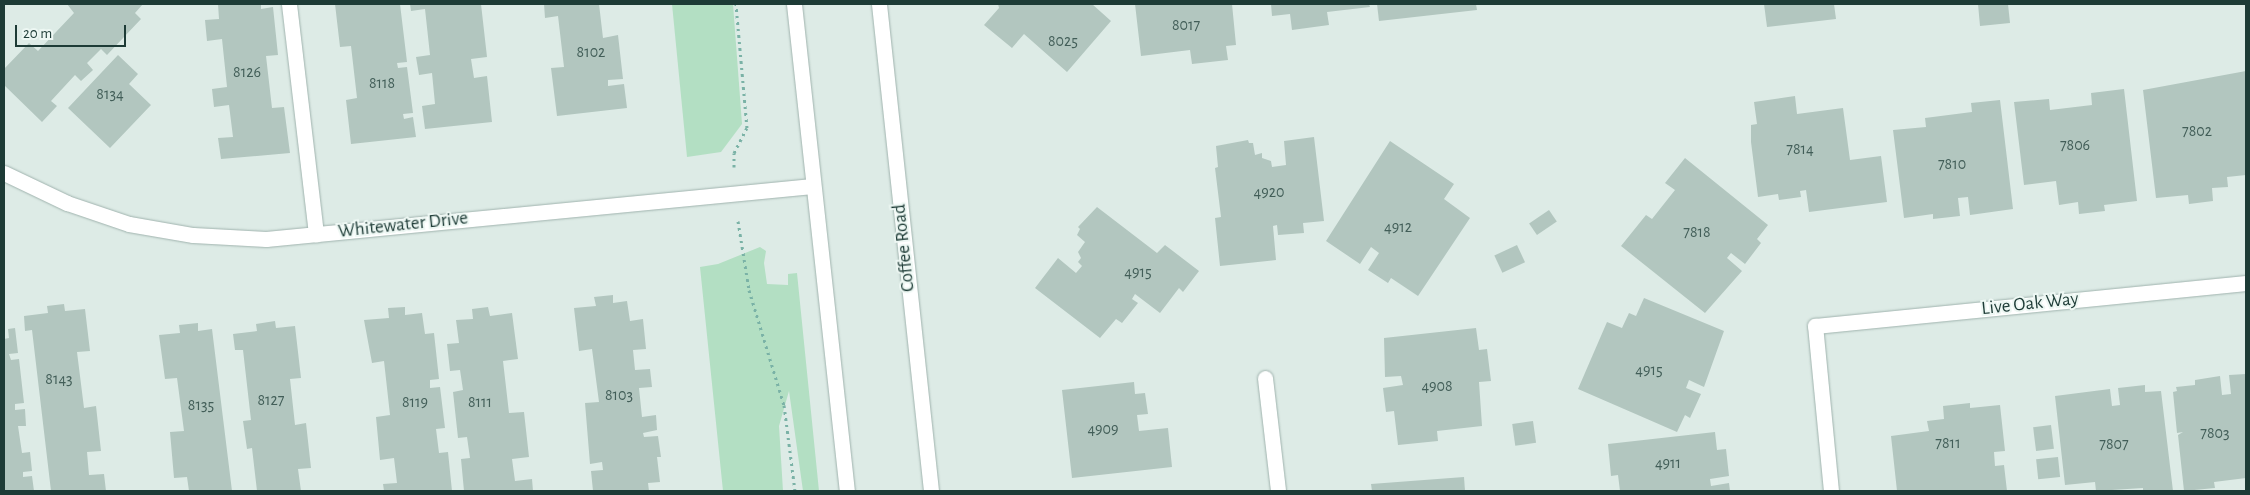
<!DOCTYPE html>
<html>
<head>
<meta charset="utf-8">
<style>
	body { margin:0 }
	#map { position:relative; width:2250px; height:495px; overflow:hidden; background:#ddebe6; font-family:"Alegreya Sans",sans-serif }
	div>[style] { position:absolute }
	[style*='--x'] { left:calc(var(--x)*1px); top:calc(var(--y)*1px); width:calc(var(--w)*1px); rotate:calc(var(--a)*1deg) }
	.green>* { inset:0; background:#b3dfc3 }
	.building>* { inset:0; background:#b2c6bf; transform-origin:0 0 }
	.path>* { height:3px; margin-top:-1.5px; transform-origin:0; background:repeating-linear-gradient(90deg,#7ab2a6 0 2.5px,transparent 0 6.5px) }
	.roads { filter:drop-shadow(0 0 1px #a0b3ae) drop-shadow(0 0 1px #a0b3ae) }
	.minor>* { height:15px; margin:-7.5px; padding:0 7.5px; transform-origin:7.5px; border-radius:7.5px; background:#fff }
	.secondary>* { height:15px; margin:-7.5px; padding:0 7.5px; transform-origin:7.5px; border-radius:7.5px; background:#fff }
	span { translate:-50% -50%; white-space:nowrap; text-align:center; line-height:1.15; -webkit-text-stroke:4px #edf7f3; paint-order:stroke }
	.number-label { font-size:16px; color:#425e58 }
	.number-label span { -webkit-text-stroke-width:0 }
	.street-label { font-size:19px; color:#1d3b36 }
	.frame { position:absolute; inset:0; border:5px solid #1d3b36; pointer-events:none }
	.scale { position:absolute; left:15px; top:25px; width:111px; height:22px; box-sizing:border-box; border:2px solid #1d3b36; border-top:0; padding-left:6px; font-size:15px; line-height:18px; white-space:nowrap; color:#1d3b36; -webkit-text-stroke:4px #edf7f3; paint-order:stroke }
</style>
</head>
<body>
<div id="map">
	<div class="green">
		<i style="clip-path:polygon(672px 4px,733px 4px,742px 124px,721px 152px,687px 157px)"></i>
		<i style="clip-path:polygon(760px 247px,766px 251px,764px 263px,767px 284px,788px 285px,788px 274px,797px 273px,819px 491px,803px 491px,789px 391px,779px 426px,783px 491px,723px 491px,700px 267px,718px 264px)"></i>
	</div>
	<div class="building">
		<i style="clip-path:polygon(67px 4px,143px 4px,135px 13px,141px 19px,107px 55px,101px 49px,87px 63px,93px 70px,81px 81px,75px 75px,51px 101px,57px 106px,42px 122px,4px 85px,4px 69px,29px 43px,38px 51px,74px 13px)"></i>
		<i style="clip-path:polygon(218px 4px,261px 4px,261px 9px,273px 7px,278px 55px,266px 56px,272px 108px,284px 107px,290px 153px,221px 159px,218px 138px,233px 137px,229px 105px,214px 107px,212px 89px,227px 87px,222px 39px,207px 41px,205px 20px,219px 19px)"></i>
		<i style="clip-path:polygon(335px 4px,400px 4px,407px 62px,397px 63px,398px 68px,407px 67px,413px 113px,403px 114px,404px 119px,413px 117px,416px 137px,351px 144px,346px 100px,357px 98px,351px 46px,340px 47px)"></i>
		<i style="clip-path:polygon(410px 4px,481px 4px,487px 57px,471px 59px,474px 78px,487px 76px,492px 122px,425px 129px,422px 106px,435px 104px,432px 73px,419px 75px,416px 57px,430px 55px,425px 9px,411px 11px)"></i>
		<i style="clip-path:polygon(544px 4px,599px 4px,603px 38px,618px 35px,623px 79px,608px 80px,608px 86px,624px 84px,627px 108px,557px 116px,551px 68px,564px 67px,558px 16px,545px 18px)"></i>
		<i style="clip-path:polygon(998px 4px,1092px 4px,1111px 21px,1067px 72px,1024px 34px,1012px 48px,984px 25px,999px 8px)"></i>
		<i style="clip-path:polygon(1135px 4px,1232px 4px,1236px 45px,1226px 46px,1228px 60px,1192px 64px,1190px 50px,1141px 56px)"></i>
		<i style="clip-path:polygon(1271px 4px,1369px 4px,1370px 7px,1327px 12px,1329px 25px,1292px 30px,1290px 14px,1272px 16px)"></i>
		<i style="clip-path:polygon(1377px 4px,1476px 4px,1477px 10px,1379px 21px)"></i>
		<i style="clip-path:polygon(1764px 4px,1834px 4px,1836px 19px,1767px 27px)"></i>
		<i style="clip-path:polygon(1978px 4px,2008px 4px,2010px 23px,1980px 26px)"></i>
		<i style="clip-path:polygon(118px 55px,138px 74px,129px 84px,151px 105px,110px 148px,68px 108px)"></i>
		<i style="clip-path:polygon(2246px 71px,2246px 175px,2227px 177px,2228px 187px,2212px 188px,2213px 201px,2189px 204px,2188px 195px,2156px 198px,2143px 90px)"></i>
		<i style="clip-path:polygon(2124px 89px,2137px 201px,2104px 205px,2105px 211px,2079px 214px,2078px 202px,2059px 205px,2056px 181px,2024px 185px,2014px 102px,2049px 99px,2050px 110px,2092px 105px,2091px 93px)"></i>
		<i style="clip-path:polygon(1795px 96px,1797px 114px,1843px 108px,1850px 160px,1881px 156px,1887px 202px,1809px 212px,1806px 190px,1800px 191px,1801px 197px,1779px 200px,1778px 194px,1758px 197px,1751px 142px,1751px 125px,1757px 124px,1754px 102px)"></i>
		<i style="clip-path:polygon(2000px 100px,2013px 209px,1970px 215px,1968px 197px,1958px 198px,1960px 216px,1933px 219px,1933px 214px,1904px 218px,1893px 130px,1926px 127px,1925px 118px,1972px 112px,1971px 103px)"></i>
		<i style="clip-path:polygon(1314px 137px,1324px 221px,1303px 223px,1304px 233px,1278px 235px,1277px 225px,1273px 226px,1276px 260px,1220px 266px,1215px 218px,1221px 217px,1215px 168px,1218px 167px,1216px 146px,1248px 140px,1249px 143px,1253px 143px,1255px 155px,1262px 153px,1262px 158px,1271px 161px,1272px 167px,1286px 165px,1284px 141px)"></i>
		<i style="clip-path:polygon(1390px 141px,1454px 184px,1444px 199px,1470px 218px,1418px 296px,1391px 278px,1388px 283px,1368px 270px,1379px 253px,1371px 247px,1360px 264px,1326px 241px)"></i>
		<i style="clip-path:polygon(1685px 158px,1768px 225px,1757px 239px,1761px 243px,1745px 264px,1731px 253px,1727px 258px,1742px 271px,1705px 313px,1621px 246px,1646px 215px,1652px 219px,1675px 190px,1665px 183px)"></i>
		<i style="clip-path:polygon(1097px 207px,1157px 253px,1165px 245px,1199px 271px,1183px 292px,1179px 288px,1160px 313px,1135px 294px,1132px 299px,1138px 303px,1122px 323px,1116px 319px,1100px 338px,1035px 288px,1058px 258px,1076px 273px,1082px 266px,1078px 262px,1081px 258px,1078px 252px,1085px 242px,1077px 235px,1080px 229px,1078px 227px)"></i>
		<i style="left:1549px;top:210px;width:14px;height:24px;rotate:56deg"></i>
		<i style="left:1517px;top:245px;width:19px;height:25px;rotate:65deg"></i>
		<i style="clip-path:polygon(613px 295px,613px 303px,627px 301px,630px 321px,643px 319px,646px 349px,633px 350px,635px 370px,650px 369px,652px 387px,639px 388px,642px 417px,656px 415px,657px 430px,643px 433px,644px 437px,658px 436px,661px 457px,657px 457px,660px 482px,648px 483px,649px 491px,593px 491px,591px 471px,603px 470px,602px 462px,590px 464px,585px 403px,599px 402px,592px 349px,579px 351px,574px 308px,596px 306px,594px 297px)"></i>
		<i style="clip-path:polygon(1644px 298px,1724px 331px,1704px 387px,1689px 380px,1686px 388px,1701px 394px,1690px 418px,1685px 415px,1677px 432px,1578px 389px,1607px 322px,1622px 328px,1629px 313px,1636px 316px)"></i>
		<i style="clip-path:polygon(64px 304px,65px 311px,85px 309px,90px 351px,77px 352px,84px 408px,96px 406px,101px 451px,87px 452px,89px 475px,104px 474px,106px 491px,51px 491px,32px 330px,25px 331px,24px 316px,48px 313px,47px 306px)"></i>
		<i style="clip-path:polygon(405px 307px,405px 315px,422px 313px,425px 334px,434px 333px,439px 379px,430px 380px,430px 388px,440px 387px,445px 428px,436px 429px,439px 453px,448px 452px,452px 491px,384px 491px,383px 484px,397px 483px,394px 458px,380px 460px,376px 417px,390px 415px,384px 361px,372px 363px,364px 320px,389px 318px,388px 308px)"></i>
		<i style="clip-path:polygon(488px 307px,490px 316px,512px 313px,518px 359px,503px 361px,509px 413px,524px 412px,529px 457px,512px 459px,515px 481px,532px 479px,533px 491px,464px 491px,461px 459px,470px 458px,467px 437px,458px 438px,453px 392px,463px 390px,460px 370px,450px 371px,447px 344px,459px 343px,456px 320px,473px 319px,472px 309px)"></i>
		<i style="clip-path:polygon(275px 321px,276px 328px,295px 326px,301px 378px,290px 379px,295px 425px,306px 423px,311px 468px,298px 469px,301px 491px,257px 491px,252px 448px,247px 449px,243px 421px,251px 420px,243px 350px,235px 350px,233px 334px,257px 331px,256px 324px)"></i>
		<i style="clip-path:polygon(198px 323px,198px 331px,212px 329px,232px 491px,189px 491px,187px 477px,174px 478px,170px 432px,184px 431px,177px 378px,165px 379px,159px 335px,180px 333px,179px 325px)"></i>
		<i style="clip-path:polygon(15px 328px,18px 353px,9px 354px,11px 360px,19px 359px,24px 403px,15px 404px,15px 410px,25px 409px,26px 426px,18px 426px,22px 453px,30px 452px,32px 471px,23px 472px,23px 477px,32px 476px,34px 491px,4px 491px,4px 339px,9px 338px,8px 329px)"></i>
		<i style="clip-path:polygon(1476px 328px,1479px 350px,1487px 349px,1491px 381px,1479px 382px,1482px 426px,1437px 431px,1438px 441px,1398px 445px,1394px 411px,1386px 412px,1383px 388px,1403px 385px,1401px 376px,1385px 377px,1384px 338px)"></i>
		<i style="clip-path:polygon(2246px 374px,2246px 478px,2214px 482px,2215px 488px,2184px 491px,2178px 435px,2183px 432px,2177px 433px,2173px 392px,2177px 391px,2176px 387px,2195px 385px,2195px 380px,2220px 376px,2222px 395px,2231px 394px,2229px 375px)"></i>
		<i style="clip-path:polygon(1134px 382px,1135px 394px,1145px 393px,1148px 414px,1137px 415px,1139px 431px,1168px 428px,1172px 467px,1072px 478px,1062px 390px)"></i>
		<i style="clip-path:polygon(2145px 385px,2145px 392px,2161px 391px,2173px 491px,2143px 491px,2143px 488px,2096px 491px,2095px 482px,2065px 485px,2055px 396px,2110px 389px,2112px 406px,2120px 405px,2118px 388px)"></i>
		<i style="clip-path:polygon(1970px 403px,1970px 408px,2000px 405px,2005px 451px,1994px 452px,1995px 466px,2004px 465px,2007px 491px,1897px 491px,1891px 436px,1929px 431px,1927px 421px,1944px 419px,1943px 406px)"></i>
		<i style="left:1533px;top:421px;width:22px;height:21px;rotate:82deg"></i>
		<i style="left:2051px;top:425px;width:24px;height:18px;rotate:83deg"></i>
		<i style="clip-path:polygon(1715px 432px,1717px 450px,1726px 449px,1729px 476px,1710px 479px,1711px 486px,1729px 483px,1730px 491px,1620px 491px,1618px 475px,1611px 476px,1608px 444px)"></i>
		<i style="left:2058px;top:457px;width:20px;height:22px;rotate:84deg"></i>
		<i style="clip-path:polygon(1464px 477px,1465px 491px,1372px 491px,1371px 484px)"></i>
	</div>
	<div class="path">
		<i style="--x:734;--y:167;--w:14;--a:-90"></i>
		<i style="--x:734;--y:153;--w:28;--a:-63"></i>
		<i style="--x:747;--y:128;--w:124;--a:-95.1"></i>
		<i style="--x:738;--y:221;--w:70;--a:80.9"></i>
		<i style="--x:749;--y:290;--w:120;--a:73.1"></i>
		<i style="--x:784;--y:405;--w:87;--a:82.7"></i>
	</div>
	<div class="roads">
		<div class="minor">
			<i style="--x:289;--y:4;--w:232;--a:83.3"></i>
			<i style="--x:4;--y:173;--w:70;--a:25.5"></i>
			<i style="--x:67;--y:203;--w:65;--a:18.7"></i>
			<i style="--x:129;--y:224;--w:65;--a:9.8"></i>
			<i style="--x:193;--y:235;--w:73;--a:3.1"></i>
			<i style="--x:266;--y:239;--w:549;--a:-5.54"></i>
			<i style="--x:1265;--y:378;--w:114;--a:83.4"></i>
			<i style="--x:1831;--y:491;--w:166;--a:-95.5"></i>
			<i style="--x:1815;--y:326;--w:433;--a:-5.7"></i>
		</div>
		<div class="secondary">
			<i style="--x:794;--y:4;--w:490;--a:83.8"></i>
			<i style="--x:879;--y:4;--w:490;--a:83.9"></i>
		</div>
	</div>
	<div class="number-label">
		<span style="left:1186px;top:25px">8017</span>
		<span style="left:1063px;top:41px">8025</span>
		<span style="left:591px;top:52px">8102</span>
		<span style="left:247px;top:72px">8126</span>
		<span style="left:382px;top:83px">8118</span>
		<span style="left:110px;top:94px">8134</span>
		<span style="left:2197px;top:131px">7802</span>
		<span style="left:2075px;top:145px">7806</span>
		<span style="left:1800px;top:149px">7814</span>
		<span style="left:1952px;top:164px">7810</span>
		<span style="left:1269px;top:192px">4920</span>
		<span style="left:1398px;top:227px">4912</span>
		<span style="left:1697px;top:232px">7818</span>
		<span style="left:1138px;top:272px">4915</span>
		<span style="left:1649px;top:370px">4915</span>
		<span style="left:59px;top:379px">8143</span>
		<span style="left:1437px;top:386px">4908</span>
		<span style="left:619px;top:395px">8103</span>
		<span style="left:271px;top:400px">8127</span>
		<span style="left:415px;top:402px">8119</span>
		<span style="left:480px;top:402px">8111</span>
		<span style="left:201px;top:405px">8135</span>
		<span style="left:1103px;top:429px">4909</span>
		<span style="left:2215px;top:433px">7803</span>
		<span style="left:1948px;top:443px">7811</span>
		<span style="left:2114px;top:444px">7807</span>
		<span style="left:1668px;top:463px">4911</span>
	</div>
	<div class="street-label">
		<span style="left:403px;top:225px;rotate:-6deg">Whitewater Drive</span>
		<span style="left:904px;top:248px;rotate:-96deg">Coffee Road</span>
		<span style="left:2030px;top:304px;rotate:-6deg">Live Oak Way</span>
	</div>
	<div class="frame"></div>
	<div class="scale">20 m</div>
</div>
</body>
</html>
